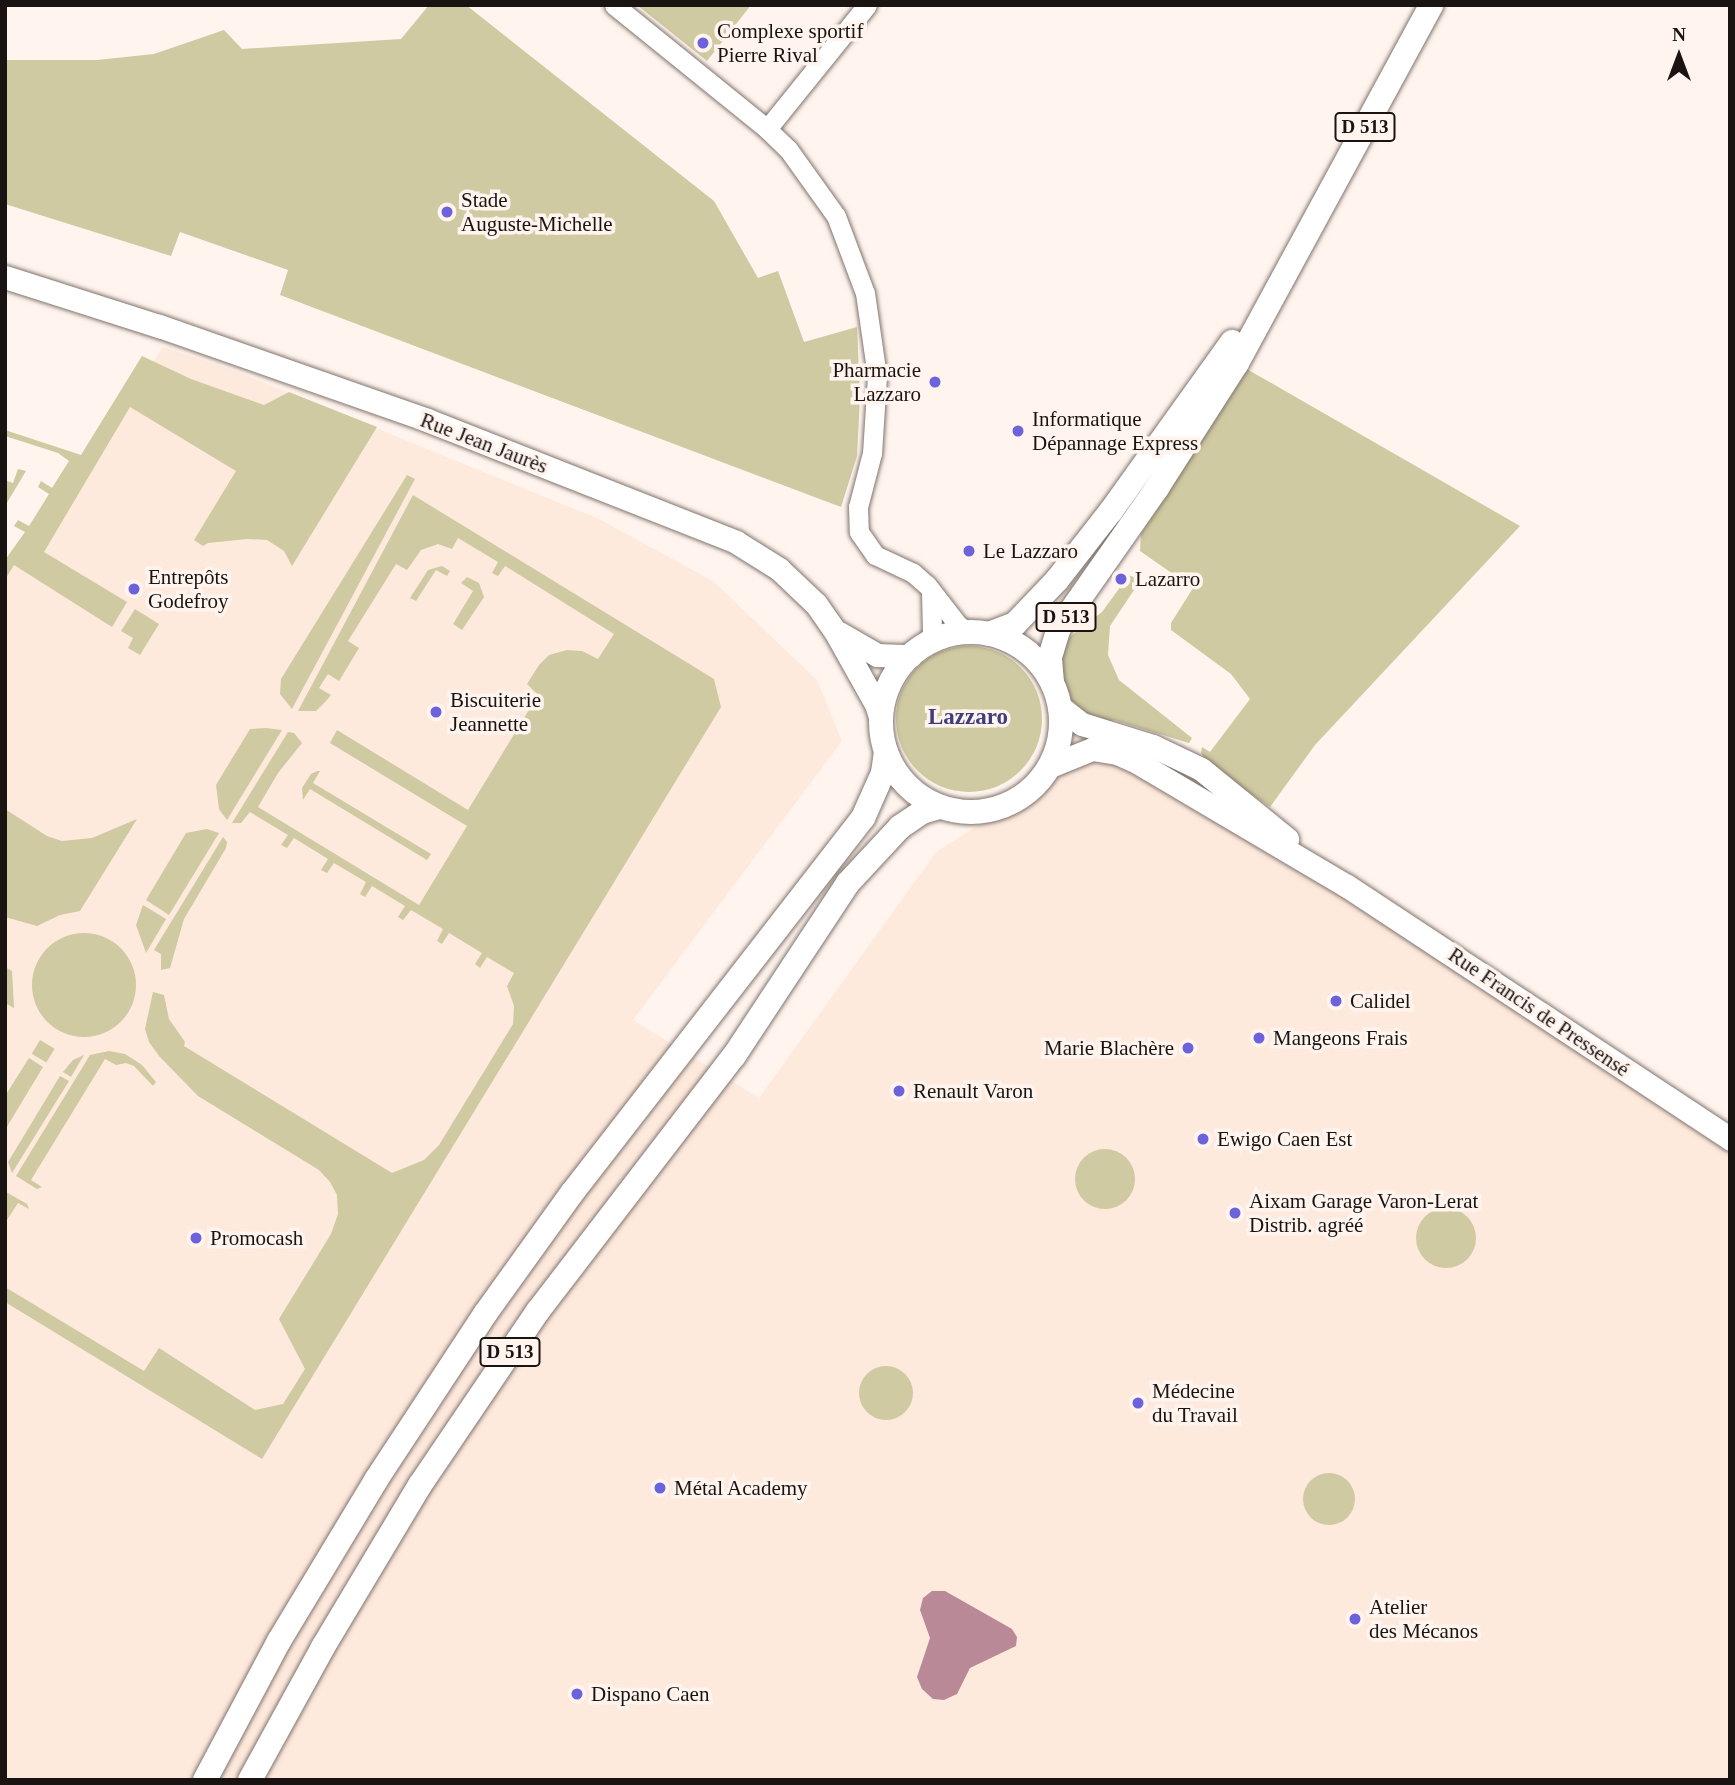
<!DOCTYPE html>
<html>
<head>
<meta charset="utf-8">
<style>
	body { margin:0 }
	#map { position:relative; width:1735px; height:1785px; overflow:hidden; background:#fff4ee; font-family:"Times New Roman",serif }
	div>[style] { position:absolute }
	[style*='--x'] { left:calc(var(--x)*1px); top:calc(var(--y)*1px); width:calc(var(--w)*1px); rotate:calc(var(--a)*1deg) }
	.built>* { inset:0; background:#fee9dd }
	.green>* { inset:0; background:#cfcaa1; transform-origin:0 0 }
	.round { border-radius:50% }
	.water>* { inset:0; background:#ba8997 }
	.roads { filter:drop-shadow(0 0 2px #80746d) drop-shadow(0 0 2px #80746d) }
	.tertiary>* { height:19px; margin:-9.5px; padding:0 9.5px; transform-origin:9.5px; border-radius:9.5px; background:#fff }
	.secondary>* { height:23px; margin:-11.5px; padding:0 11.5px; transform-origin:11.5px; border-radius:11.5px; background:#fff }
	.primary>* { height:24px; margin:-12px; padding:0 12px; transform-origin:12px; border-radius:12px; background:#fff }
	.primary>.ring { margin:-12px; padding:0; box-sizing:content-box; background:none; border:24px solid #fff; border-radius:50% }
	.dots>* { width:19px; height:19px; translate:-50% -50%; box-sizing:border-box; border:4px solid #fff4ee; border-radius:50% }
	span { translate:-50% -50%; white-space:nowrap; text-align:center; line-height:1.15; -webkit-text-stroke:7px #fff4ee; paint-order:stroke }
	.shield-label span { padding:2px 5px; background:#fff4ee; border:2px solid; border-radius:5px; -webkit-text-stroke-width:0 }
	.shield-label { font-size:19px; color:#191411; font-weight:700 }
	.poi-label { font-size:21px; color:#191411 }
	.left { translate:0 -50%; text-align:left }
	.right { translate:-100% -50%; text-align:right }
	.street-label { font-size:21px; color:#191411 }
	.neighbourhood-label { font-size:23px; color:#403e7a; font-weight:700 }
	.frame { position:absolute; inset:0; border:7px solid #191411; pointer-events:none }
	.north { position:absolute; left:1644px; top:21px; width:70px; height:70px; -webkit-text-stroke:5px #fff4ee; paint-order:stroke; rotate:0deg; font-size:19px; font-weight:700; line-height:28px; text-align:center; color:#191411 }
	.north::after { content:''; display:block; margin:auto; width:24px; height:32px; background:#191411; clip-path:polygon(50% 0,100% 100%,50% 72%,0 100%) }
</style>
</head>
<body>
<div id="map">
	<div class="built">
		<i style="clip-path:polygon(163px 347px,238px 372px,599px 519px,713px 581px,817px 680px,842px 741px,633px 1020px,759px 1098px,936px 852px,1089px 755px,1123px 760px,1433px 941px,1427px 953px,1730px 1153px,1730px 1780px,5px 1780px,5px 580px,142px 356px,153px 362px)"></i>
	</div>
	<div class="green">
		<i style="clip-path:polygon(429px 5px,466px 5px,714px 201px,758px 278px,778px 271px,804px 342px,857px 327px,860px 397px,857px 456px,841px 507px,280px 295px,288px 270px,180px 232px,171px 256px,5px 204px,5px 60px,97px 60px,154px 54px,224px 30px,242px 49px,401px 39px)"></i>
		<i style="clip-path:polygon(637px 5px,751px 5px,707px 61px)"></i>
		<i style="clip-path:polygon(142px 356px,191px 379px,264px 405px,289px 392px,377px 427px,292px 566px,284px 551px,267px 540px,247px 539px,208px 543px,203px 546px,194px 540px,236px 471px,130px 407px,44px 552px,127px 602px,112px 627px,14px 565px,5px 580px,5px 560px,25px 532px,14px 526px,18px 520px,29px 526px,49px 494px,38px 487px,41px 481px,52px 488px,69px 461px,58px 453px,5px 436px,5px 430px,81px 455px)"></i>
		<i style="clip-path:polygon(1245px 368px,1520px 526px,1315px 745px,1270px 807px,1209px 765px,1201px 753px,1202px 747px,1210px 752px,1250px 699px,1231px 674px,1171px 630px,1171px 623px,1193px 588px,1140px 551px,1141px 534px)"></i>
		<i style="clip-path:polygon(18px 469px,26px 471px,5px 506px,7px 481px,13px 483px)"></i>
		<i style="clip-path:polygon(407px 475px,415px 479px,292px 709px,280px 694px,281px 679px)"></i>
		<i style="clip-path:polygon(413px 495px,714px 679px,721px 707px,262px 1459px,5px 1302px,5px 1287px,144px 1371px,159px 1348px,255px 1410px,283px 1404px,305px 1369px,279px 1319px,331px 1234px,338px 1214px,337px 1195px,330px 1182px,319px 1170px,198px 1096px,159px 1056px,149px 1042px,145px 1029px,153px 992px,164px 995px,169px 1019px,185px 1042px,184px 1046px,392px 1173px,424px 1160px,439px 1145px,513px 1024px,514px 1006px,507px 986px,514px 973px,487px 957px,480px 968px,475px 964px,482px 953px,449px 933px,442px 944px,437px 941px,443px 929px,411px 910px,403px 920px,398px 917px,405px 906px,372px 886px,365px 897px,360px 894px,366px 882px,334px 863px,327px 873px,321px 870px,328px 859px,294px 838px,287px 848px,281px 845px,288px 835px,250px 812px,241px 823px,232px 823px,288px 732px,294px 733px,302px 743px,278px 773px,258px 807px,419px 905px,467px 826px,330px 743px,337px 730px,468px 810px,538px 695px,527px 684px,539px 665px,549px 655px,567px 650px,582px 651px,598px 659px,614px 634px,505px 566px,498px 576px,492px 573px,498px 562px,458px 538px,452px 549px,438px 544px,421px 550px,407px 570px,396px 564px,348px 641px,359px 648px,339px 681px,328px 674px,319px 688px,331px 695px,327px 700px,316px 711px,298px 711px)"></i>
		<i style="clip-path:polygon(442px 566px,450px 571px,447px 576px,436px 570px,416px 601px,410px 598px,428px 570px)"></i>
		<i style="clip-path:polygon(1129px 575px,1140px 581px,1110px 626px,1108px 655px,1119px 680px,1192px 738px,1189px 743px,1114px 720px,1104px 724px,1073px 707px,1063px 686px,1059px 665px,1066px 640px,1102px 612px)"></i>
		<i style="clip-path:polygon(467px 577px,479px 583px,484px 597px,462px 630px,453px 624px,473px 591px,461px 583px)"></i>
		<i style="clip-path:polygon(135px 609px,159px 624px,140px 655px,128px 648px,133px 638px,121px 631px)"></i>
		<i class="round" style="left:896px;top:646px;width:146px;height:146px"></i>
		<i style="clip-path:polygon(266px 728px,282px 730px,227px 820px,219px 809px,216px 785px,250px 729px)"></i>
		<i style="clip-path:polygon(317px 771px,320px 771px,313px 783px,431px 854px,427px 860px,310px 789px,303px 800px,302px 788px,311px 774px)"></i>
		<i style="clip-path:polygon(5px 809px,47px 836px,62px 841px,92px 838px,137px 819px,80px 911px,60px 915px,37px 926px,5px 917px)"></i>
		<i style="clip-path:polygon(207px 829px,219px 833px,169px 915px,146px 900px,186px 833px)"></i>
		<i style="clip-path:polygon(223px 837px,227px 842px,226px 848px,184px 919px,170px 968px,161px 970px,161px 954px,154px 950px)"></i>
		<i style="clip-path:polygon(143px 905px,166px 919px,146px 953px,136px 925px)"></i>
		<i class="round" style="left:32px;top:933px;width:104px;height:104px"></i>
		<i style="clip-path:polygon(5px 967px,12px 971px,14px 1008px,5px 1003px)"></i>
		<i style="left:40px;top:1040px;width:17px;height:16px;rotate:31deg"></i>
		<i style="clip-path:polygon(109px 1051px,125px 1054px,142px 1065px,156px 1082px,153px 1086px,134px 1066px,126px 1063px,116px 1065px,105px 1059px,31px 1180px,42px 1187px,37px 1189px,16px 1176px,90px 1055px)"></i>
		<i style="clip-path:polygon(84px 1055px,71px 1077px,63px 1072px,73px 1060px)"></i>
		<i style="clip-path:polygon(29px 1058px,43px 1067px,5px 1130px,5px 1096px)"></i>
		<i style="clip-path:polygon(60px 1076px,69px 1081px,12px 1173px,8px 1162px)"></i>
		<i class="round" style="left:1075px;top:1149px;width:60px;height:60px"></i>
		<i style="clip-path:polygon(6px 1192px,27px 1204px,29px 1209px,18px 1203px,5px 1223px)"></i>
		<i class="round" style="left:1416px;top:1208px;width:60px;height:60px"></i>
		<i class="round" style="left:859px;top:1366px;width:54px;height:54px"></i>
		<i class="round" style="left:1303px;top:1473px;width:52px;height:52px"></i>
	</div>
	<div class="water">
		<i style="clip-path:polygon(932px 1591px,945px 1591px,1012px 1629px,1017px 1637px,1016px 1646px,970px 1668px,957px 1694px,944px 1700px,933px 1699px,922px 1689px,917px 1677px,930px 1638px,920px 1610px,923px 1598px)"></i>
	</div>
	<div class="roads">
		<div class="tertiary">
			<i style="--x:614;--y:5;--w:197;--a:39"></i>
			<i style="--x:767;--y:129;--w:29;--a:44"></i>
			<i style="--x:788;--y:149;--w:82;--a:54.4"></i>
			<i style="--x:836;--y:216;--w:82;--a:69.4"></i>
			<i style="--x:865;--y:293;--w:84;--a:81.8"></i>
			<i style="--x:877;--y:376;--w:77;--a:93.7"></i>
			<i style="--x:872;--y:453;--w:56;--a:104.5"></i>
			<i style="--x:858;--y:507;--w:25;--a:88"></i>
			<i style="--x:859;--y:532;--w:28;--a:55"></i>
			<i style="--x:875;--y:555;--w:42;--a:25.3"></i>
			<i style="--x:913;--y:573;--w:18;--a:41"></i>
			<i style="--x:927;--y:585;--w:51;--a:52.2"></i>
			<i style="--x:958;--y:625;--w:12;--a:35"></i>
			<i style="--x:767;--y:129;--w:159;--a:-51.1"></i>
			<i style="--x:929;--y:643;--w:11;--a:-75"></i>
			<i style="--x:932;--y:632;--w:41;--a:-91.4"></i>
		</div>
		<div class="secondary">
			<i style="--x:5;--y:277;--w:162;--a:17.7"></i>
			<i style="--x:159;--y:326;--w:284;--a:19.3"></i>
			<i style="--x:427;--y:420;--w:332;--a:21.5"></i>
			<i style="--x:736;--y:542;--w:51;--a:32.1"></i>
			<i style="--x:779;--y:569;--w:51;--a:43.4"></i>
			<i style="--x:816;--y:604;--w:33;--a:55"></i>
			<i style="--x:835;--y:631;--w:84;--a:60.7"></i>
			<i style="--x:876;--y:704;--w:17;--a:73"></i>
			<i style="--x:839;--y:633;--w:44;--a:30.1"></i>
			<i style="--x:877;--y:655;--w:33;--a:2"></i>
			<i style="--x:1060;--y:707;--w:28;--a:38"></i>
			<i style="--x:1082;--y:724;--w:74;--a:17.2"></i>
			<i style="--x:1153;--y:746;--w:53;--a:25.6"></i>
			<i style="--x:1201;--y:769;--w:111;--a:39.1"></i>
			<i style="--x:1050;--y:766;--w:45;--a:-22"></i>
			<i style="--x:1092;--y:749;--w:25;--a:9"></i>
			<i style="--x:1117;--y:753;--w:22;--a:24"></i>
			<i style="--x:1137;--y:762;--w:244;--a:30.6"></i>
			<i style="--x:1347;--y:886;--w:459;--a:33.4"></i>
		</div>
		<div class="primary">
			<i class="ring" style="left:881px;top:632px;width:156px;height:156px"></i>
			<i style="--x:989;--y:634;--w:28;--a:-21"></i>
			<i style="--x:1015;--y:624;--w:61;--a:-46.3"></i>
			<i style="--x:1057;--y:580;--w:88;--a:-52"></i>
			<i style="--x:1111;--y:511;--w:208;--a:-54.4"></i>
			<i style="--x:1052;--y:682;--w:25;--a:-95"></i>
			<i style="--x:1050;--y:657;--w:30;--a:-73"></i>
			<i style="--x:1059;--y:628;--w:171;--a:-55"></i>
			<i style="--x:1157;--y:488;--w:148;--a:-57.4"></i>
			<i style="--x:1237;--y:363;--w:407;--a:-61.5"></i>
			<i style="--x:205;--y:1780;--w:157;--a:-62"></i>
			<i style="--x:279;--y:1641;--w:188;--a:-58.9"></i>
			<i style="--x:376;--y:1480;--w:199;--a:-56.7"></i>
			<i style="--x:485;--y:1314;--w:149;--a:-54.3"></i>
			<i style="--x:572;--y:1193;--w:475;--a:-52.2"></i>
			<i style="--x:863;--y:818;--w:49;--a:-66"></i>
			<i style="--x:883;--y:773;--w:21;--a:-82"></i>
			<i style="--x:250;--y:1780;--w:152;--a:-61.2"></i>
			<i style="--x:323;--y:1647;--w:189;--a:-59.1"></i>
			<i style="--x:420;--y:1485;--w:210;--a:-55.9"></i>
			<i style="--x:538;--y:1311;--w:322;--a:-52.5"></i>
			<i style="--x:734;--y:1056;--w:207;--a:-56.6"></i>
			<i style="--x:848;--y:883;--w:76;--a:-47.1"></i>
			<i style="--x:900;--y:827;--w:27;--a:-34"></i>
			<i style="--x:922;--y:812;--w:18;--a:-16"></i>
		</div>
	</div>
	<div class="dots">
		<i style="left:703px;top:43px;background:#6c62dc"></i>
		<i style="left:447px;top:212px;background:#6c62dc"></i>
		<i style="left:935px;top:382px;background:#6c62dc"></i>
		<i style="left:1018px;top:431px;background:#6c62dc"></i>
		<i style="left:969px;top:551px;background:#6c62dc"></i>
		<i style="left:1121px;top:579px;background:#6c62dc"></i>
		<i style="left:134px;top:589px;background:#6c62dc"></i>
		<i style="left:436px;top:712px;background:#6c62dc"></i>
		<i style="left:1336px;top:1001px;background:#6c62dc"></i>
		<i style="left:1259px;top:1038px;background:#6c62dc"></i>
		<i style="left:1188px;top:1048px;background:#6c62dc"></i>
		<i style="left:899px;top:1091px;background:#6c62dc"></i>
		<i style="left:1203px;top:1139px;background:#6c62dc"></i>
		<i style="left:1235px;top:1213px;background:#6c62dc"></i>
		<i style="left:196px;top:1238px;background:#6c62dc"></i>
		<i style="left:1138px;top:1403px;background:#6c62dc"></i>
		<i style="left:660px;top:1488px;background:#6c62dc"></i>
		<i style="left:1355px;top:1619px;background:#6c62dc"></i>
		<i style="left:577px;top:1694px;background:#6c62dc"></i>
	</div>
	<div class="shield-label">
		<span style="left:1365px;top:127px">D 513</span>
		<span style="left:1066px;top:617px">D 513</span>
		<span style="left:510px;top:1352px">D 513</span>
	</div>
	<div class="poi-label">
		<span class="left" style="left:717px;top:43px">Complexe sportif<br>Pierre Rival</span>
		<span class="left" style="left:461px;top:212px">Stade<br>Auguste-Michelle</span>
		<span class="right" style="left:921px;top:382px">Pharmacie<br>Lazzaro</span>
		<span class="left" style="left:1032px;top:431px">Informatique<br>Dépannage Express</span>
		<span class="left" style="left:983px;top:551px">Le Lazzaro</span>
		<span class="left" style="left:148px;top:589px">Entrepôts<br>Godefroy</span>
		<span class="left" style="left:1135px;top:579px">Lazarro</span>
		<span class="left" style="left:450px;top:712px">Biscuiterie<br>Jeannette</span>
		<span class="left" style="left:1350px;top:1001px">Calidel</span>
		<span class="left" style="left:1273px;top:1038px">Mangeons Frais</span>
		<span class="right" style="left:1174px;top:1048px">Marie Blachère</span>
		<span class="left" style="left:913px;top:1091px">Renault Varon</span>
		<span class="left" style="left:1217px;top:1139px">Ewigo Caen Est</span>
		<span class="left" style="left:1249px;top:1213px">Aixam Garage Varon-Lerat<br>Distrib. agréé</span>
		<span class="left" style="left:210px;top:1238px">Promocash</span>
		<span class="left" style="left:1152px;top:1403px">Médecine<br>du Travail</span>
		<span class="left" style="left:674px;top:1488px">Métal Academy</span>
		<span class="left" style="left:1369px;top:1619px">Atelier<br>des Mécanos</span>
		<span class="left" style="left:591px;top:1694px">Dispano Caen</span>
	</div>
	<div class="street-label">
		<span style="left:484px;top:443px;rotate:21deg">Rue Jean Jaurès</span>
		<span style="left:1539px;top:1012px;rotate:34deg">Rue Francis de Pressensé</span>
	</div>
	<div class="neighbourhood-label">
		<span style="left:968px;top:717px">Lazzaro</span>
	</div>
	<div class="frame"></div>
	<div class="north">N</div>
</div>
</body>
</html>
